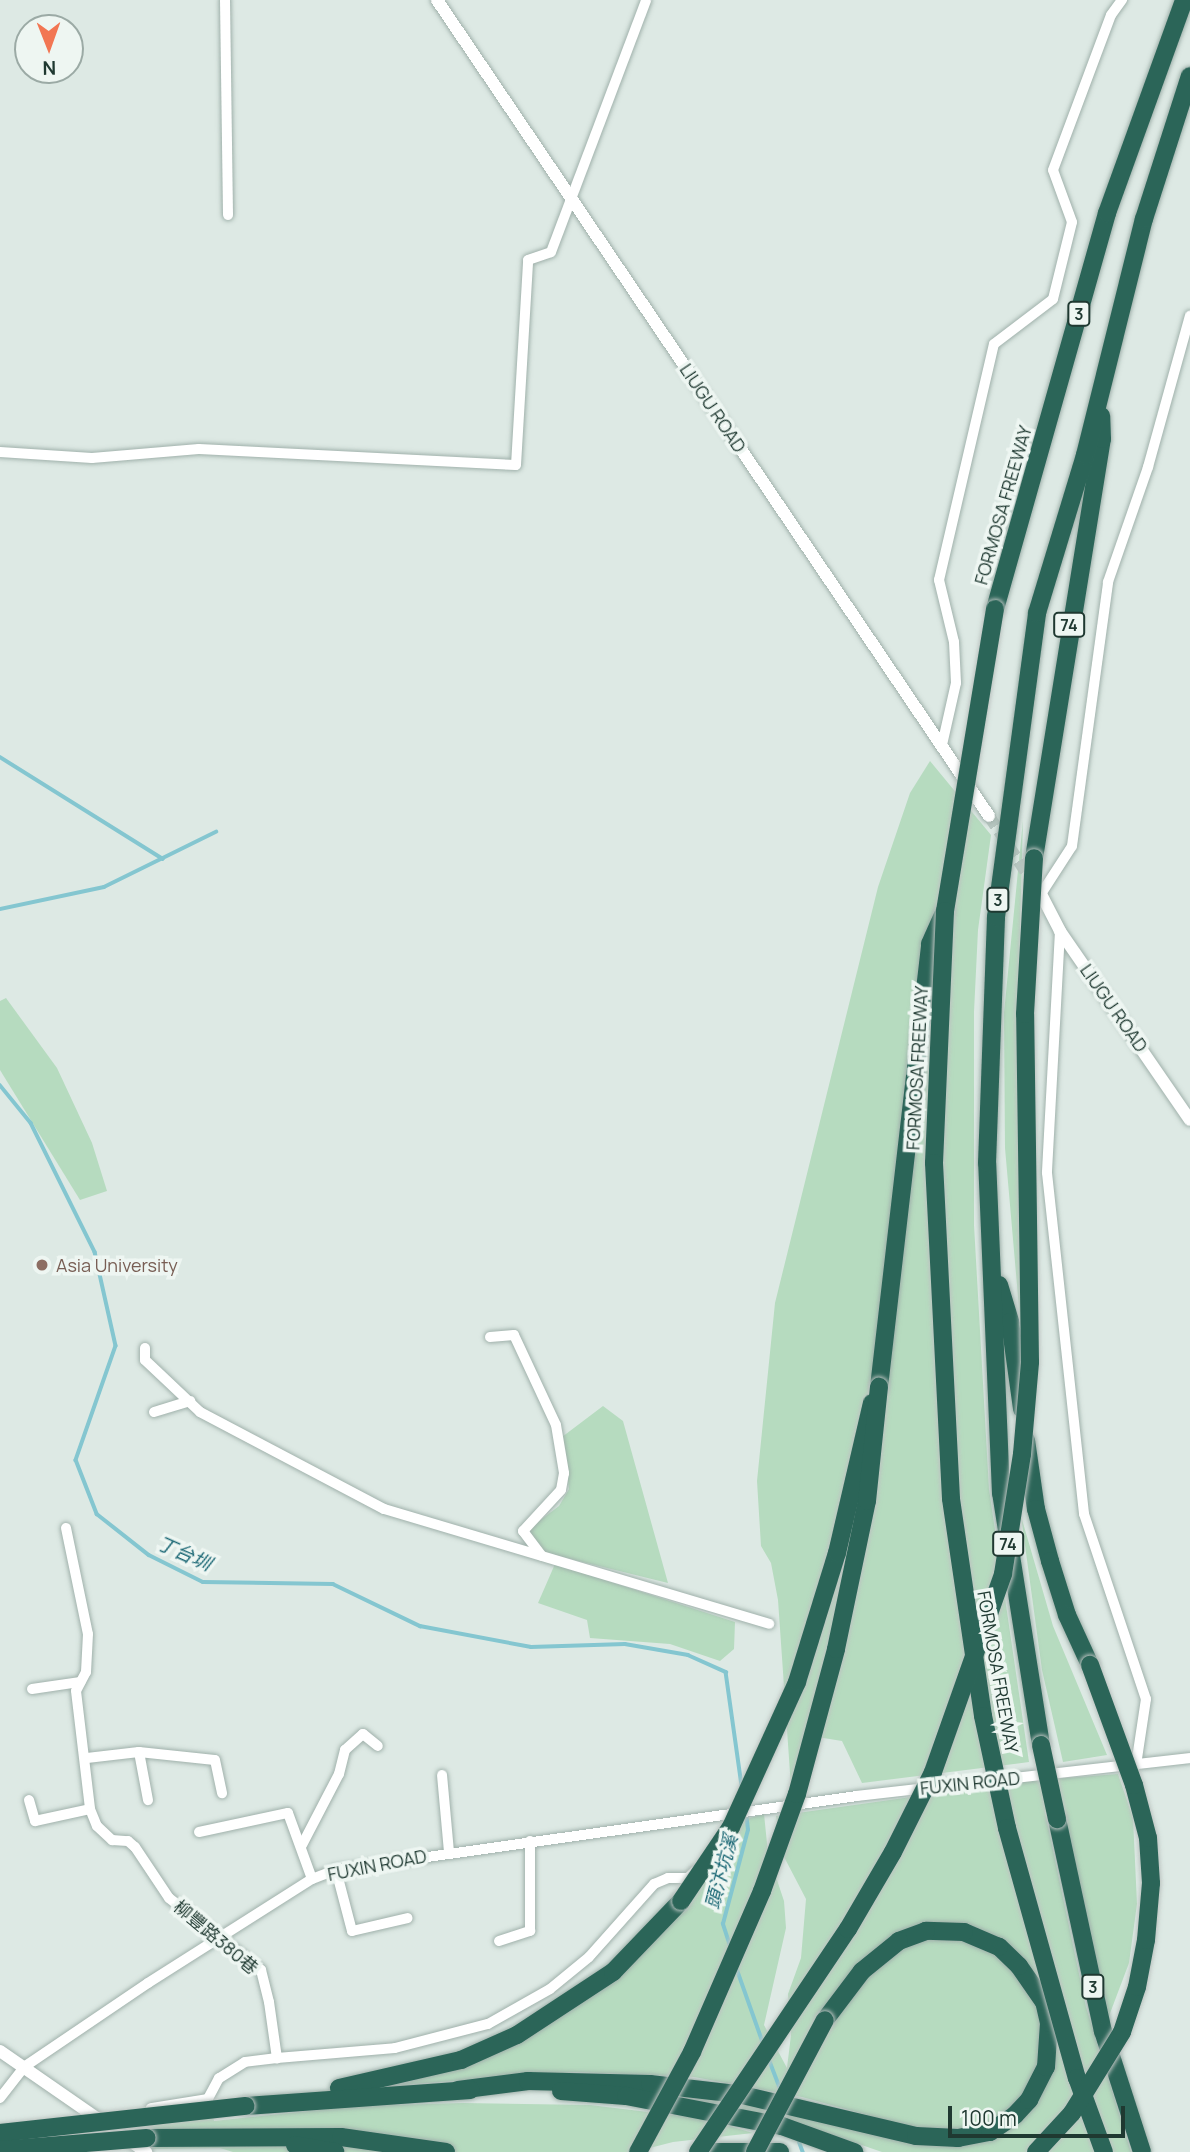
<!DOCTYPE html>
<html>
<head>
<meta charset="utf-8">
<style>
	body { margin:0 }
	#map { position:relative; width:1190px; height:2152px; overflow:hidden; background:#dde9e4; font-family:Manrope,"Noto Sans TC",sans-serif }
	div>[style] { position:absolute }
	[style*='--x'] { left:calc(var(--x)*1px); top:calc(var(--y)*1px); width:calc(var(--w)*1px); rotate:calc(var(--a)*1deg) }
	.green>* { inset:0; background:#b6dbbf }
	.stream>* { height:3.5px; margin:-1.75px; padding:0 1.75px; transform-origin:1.75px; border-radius:1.75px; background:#84c6d0 }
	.tertiary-tunnel>* { height:12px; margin-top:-6px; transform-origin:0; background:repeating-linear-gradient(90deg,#b7c6c0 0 12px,transparent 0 18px) }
	.roads { filter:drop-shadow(0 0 2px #a0b1ab) drop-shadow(0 0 2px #a0b1ab) }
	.minor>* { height:10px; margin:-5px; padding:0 5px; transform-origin:5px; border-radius:5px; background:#fff }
	.tertiary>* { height:12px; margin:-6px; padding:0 6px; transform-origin:6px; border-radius:6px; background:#fff }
	.motorway>* { height:18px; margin:-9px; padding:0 9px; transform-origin:9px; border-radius:9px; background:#2b6558 }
	.bridges { filter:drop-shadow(0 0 2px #bcc4c1) drop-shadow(0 0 2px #bcc4c1) }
	.motorway-bridge>* { height:18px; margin:-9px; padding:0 9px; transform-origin:9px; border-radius:9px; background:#2b6558 }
	.dots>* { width:19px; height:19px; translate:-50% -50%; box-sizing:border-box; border:4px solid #eef6f2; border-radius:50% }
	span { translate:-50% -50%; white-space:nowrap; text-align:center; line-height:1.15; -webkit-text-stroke:7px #eef6f2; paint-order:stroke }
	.shield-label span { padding:2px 5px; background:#eef6f2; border:2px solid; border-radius:5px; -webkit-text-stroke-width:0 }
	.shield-label { font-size:16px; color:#1f3931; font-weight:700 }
	.street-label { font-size:18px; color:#1f3931 }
	.education-label { font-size:18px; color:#785e54 }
	.left { translate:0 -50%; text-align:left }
	.water-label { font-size:19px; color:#1a6774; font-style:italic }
	.north { position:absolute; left:14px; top:14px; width:70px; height:70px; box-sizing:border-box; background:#eef6f2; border:2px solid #9baaa5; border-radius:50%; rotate:179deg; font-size:19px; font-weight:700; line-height:28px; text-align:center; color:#1f3931 }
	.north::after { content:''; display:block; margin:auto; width:24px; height:32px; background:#f27653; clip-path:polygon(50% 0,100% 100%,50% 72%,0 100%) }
	.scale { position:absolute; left:948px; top:2106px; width:177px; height:32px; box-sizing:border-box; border:4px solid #1f3931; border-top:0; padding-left:9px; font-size:21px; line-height:24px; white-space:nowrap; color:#1f3931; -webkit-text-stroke:5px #eef6f2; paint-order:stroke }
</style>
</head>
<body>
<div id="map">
	<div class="green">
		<i style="clip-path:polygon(930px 761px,991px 835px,978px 930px,974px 1012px,974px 1225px,989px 1489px,1029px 1762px,862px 1783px,842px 1741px,805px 1735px,791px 1787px,778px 1600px,771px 1563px,761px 1546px,757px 1481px,775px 1303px,878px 887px,910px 793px)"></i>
		<i style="clip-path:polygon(1023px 820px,1017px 1040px,1023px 1353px,1005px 1148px,1004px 1013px)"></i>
		<i style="clip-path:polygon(6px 998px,57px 1068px,92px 1143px,107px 1191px,80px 1200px,0 1070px,0 1001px)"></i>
		<i style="clip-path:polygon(603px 1406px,623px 1421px,668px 1583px,546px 1553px,531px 1542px,530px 1528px,559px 1506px,569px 1489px,562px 1437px)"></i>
		<i style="clip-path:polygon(1021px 1516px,1053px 1626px,1107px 1755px,1063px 1762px,1042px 1670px)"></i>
		<i style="clip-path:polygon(555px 1564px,735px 1622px,734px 1649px,720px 1661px,670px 1644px,590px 1638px,587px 1620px,538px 1603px)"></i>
		<i style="clip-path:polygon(1118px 1774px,1133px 1818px,1137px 1904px,1129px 1963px,1109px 2016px,1063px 1807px,1045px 1812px,1086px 2007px,1131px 2152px,882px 2152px,786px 2119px,657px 2094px,752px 2102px,876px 2133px,882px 2119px,802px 2097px,694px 2077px,576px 2072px,399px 2085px,454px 2068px,525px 2037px,691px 1901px,740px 1821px,764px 1814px,768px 1853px,784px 1901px,786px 1928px,764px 2025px,787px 2068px,791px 2035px,788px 1994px,801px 1958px,806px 1899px,782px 1853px,776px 1816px,1026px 1781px)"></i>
		<i style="clip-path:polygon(462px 2103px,590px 2105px,706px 2119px,753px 2133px,673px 2142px,634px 2152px,233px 2152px,220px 2148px,152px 2149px,115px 2117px,211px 2104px,214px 2121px,357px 2106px)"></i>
	</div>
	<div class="stream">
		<i style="--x:0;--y:757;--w:192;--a:32"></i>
		<i style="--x:0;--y:909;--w:106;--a:-11.9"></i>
		<i style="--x:104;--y:887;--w:125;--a:-26.2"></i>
		<i style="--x:0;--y:1085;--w:49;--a:50.8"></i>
		<i style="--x:31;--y:1123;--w:144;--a:63.6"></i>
		<i style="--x:95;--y:1252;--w:96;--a:77.4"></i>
		<i style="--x:116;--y:1346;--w:121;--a:109.3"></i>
		<i style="--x:76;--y:1460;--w:58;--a:68.7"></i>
		<i style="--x:97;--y:1514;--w:66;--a:38.3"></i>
		<i style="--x:149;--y:1555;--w:60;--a:26.6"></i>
		<i style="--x:203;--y:1582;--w:130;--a:0.9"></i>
		<i style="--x:333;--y:1584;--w:97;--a:25.8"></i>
		<i style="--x:420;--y:1626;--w:113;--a:10.7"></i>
		<i style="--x:531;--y:1647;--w:94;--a:-1.8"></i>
		<i style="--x:625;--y:1644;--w:64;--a:9.9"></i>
		<i style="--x:688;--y:1655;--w:42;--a:24.1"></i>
		<i style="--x:726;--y:1672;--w:115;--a:82"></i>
		<i style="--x:730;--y:1946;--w:23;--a:-108"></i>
		<i style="--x:723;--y:1924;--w:97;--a:-75.1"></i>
		<i style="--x:748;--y:1830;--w:16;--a:-97"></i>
		<i style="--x:736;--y:1966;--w:84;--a:70.5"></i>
		<i style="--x:769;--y:2059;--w:34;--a:69"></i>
		<i style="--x:798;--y:2138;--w:15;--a:70"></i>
	</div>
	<div class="tertiary-tunnel">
		<i style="--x:989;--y:816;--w:80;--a:56.7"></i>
	</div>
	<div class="roads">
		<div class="minor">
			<i style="--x:225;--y:0;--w:215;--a:89.2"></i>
			<i style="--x:0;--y:452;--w:92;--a:3.7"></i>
			<i style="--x:92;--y:458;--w:107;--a:-4.8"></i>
			<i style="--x:199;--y:449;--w:317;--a:2.9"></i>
			<i style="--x:516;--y:465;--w:205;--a:-86.6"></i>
			<i style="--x:528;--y:260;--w:24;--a:-19"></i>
			<i style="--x:551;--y:252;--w:269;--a:-69.3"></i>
			<i style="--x:942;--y:745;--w:64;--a:-77.3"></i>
			<i style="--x:956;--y:683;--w:41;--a:-92.8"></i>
			<i style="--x:954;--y:642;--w:64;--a:-103.6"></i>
			<i style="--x:939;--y:580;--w:242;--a:-76.9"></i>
			<i style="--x:994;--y:344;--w:74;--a:-37.3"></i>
			<i style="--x:1053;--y:299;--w:79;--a:-76.1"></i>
			<i style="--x:1072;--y:222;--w:55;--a:-110.1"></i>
			<i style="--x:1053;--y:170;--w:165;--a:-69.5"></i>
			<i style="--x:1111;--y:15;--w:19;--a:-54"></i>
			<i style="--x:1041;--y:894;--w:57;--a:-57.1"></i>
			<i style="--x:1072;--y:846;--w:266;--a:-82.2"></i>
			<i style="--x:1108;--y:582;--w:122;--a:-70.8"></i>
			<i style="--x:1148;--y:467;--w:157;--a:-74.5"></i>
			<i style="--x:1060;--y:931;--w:242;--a:93.1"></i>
			<i style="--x:1047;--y:1173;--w:343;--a:83.8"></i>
			<i style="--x:1084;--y:1514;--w:195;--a:71.5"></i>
			<i style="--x:1146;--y:1699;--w:67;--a:98.6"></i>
			<i style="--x:490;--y:1337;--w:24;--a:-5"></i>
			<i style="--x:514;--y:1335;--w:99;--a:65"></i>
			<i style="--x:556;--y:1425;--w:49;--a:80.5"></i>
			<i style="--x:564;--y:1473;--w:17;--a:100"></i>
			<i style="--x:561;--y:1490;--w:56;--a:132.8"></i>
			<i style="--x:523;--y:1531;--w:31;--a:53"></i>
			<i style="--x:145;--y:1348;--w:12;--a:90"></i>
			<i style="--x:145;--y:1360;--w:76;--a:43.4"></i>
			<i style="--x:200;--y:1412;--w:208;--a:27.8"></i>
			<i style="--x:384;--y:1509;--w:402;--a:16.6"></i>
			<i style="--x:154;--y:1412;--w:38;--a:-17"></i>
			<i style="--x:66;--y:1528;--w:108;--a:78.3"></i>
			<i style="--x:88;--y:1634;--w:38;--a:93"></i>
			<i style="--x:86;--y:1672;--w:21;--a:118"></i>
			<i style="--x:76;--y:1691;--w:119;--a:83.2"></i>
			<i style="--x:90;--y:1809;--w:18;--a:68"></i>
			<i style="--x:97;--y:1826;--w:21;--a:43"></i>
			<i style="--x:112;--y:1840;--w:16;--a:4"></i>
			<i style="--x:128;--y:1841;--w:9;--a:41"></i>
			<i style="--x:135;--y:1847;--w:61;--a:56.3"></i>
			<i style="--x:169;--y:1898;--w:117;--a:38"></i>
			<i style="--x:261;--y:1970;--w:33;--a:76"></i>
			<i style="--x:269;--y:2002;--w:57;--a:81.9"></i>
			<i style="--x:277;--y:2058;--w:32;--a:173"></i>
			<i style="--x:245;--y:2062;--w:31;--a:148"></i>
			<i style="--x:219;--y:2078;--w:24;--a:118"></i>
			<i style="--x:208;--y:2099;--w:58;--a:171"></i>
			<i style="--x:32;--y:1689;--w:49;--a:-8.3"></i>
			<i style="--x:139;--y:1752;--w:49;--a:79.4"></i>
			<i style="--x:87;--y:1758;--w:52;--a:-6.6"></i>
			<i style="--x:139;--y:1752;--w:76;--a:6"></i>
			<i style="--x:215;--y:1760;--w:34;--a:78"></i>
			<i style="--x:442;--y:1775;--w:77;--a:84.8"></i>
			<i style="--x:29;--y:1800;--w:22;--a:74"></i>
			<i style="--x:35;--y:1821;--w:56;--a:-12.3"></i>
			<i style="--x:199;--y:1832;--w:91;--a:-12.1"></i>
			<i style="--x:288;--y:1813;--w:70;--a:70"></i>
			<i style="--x:302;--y:1845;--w:80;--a:-62.5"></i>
			<i style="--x:339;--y:1774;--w:25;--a:-76"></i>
			<i style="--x:345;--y:1750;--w:24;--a:-42"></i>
			<i style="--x:363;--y:1734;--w:19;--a:39"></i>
			<i style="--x:336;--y:1870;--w:63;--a:75.3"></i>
			<i style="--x:352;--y:1931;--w:57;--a:-13.1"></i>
			<i style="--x:499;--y:1941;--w:33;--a:-18"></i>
			<i style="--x:530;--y:1931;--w:90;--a:-90"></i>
			<i style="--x:277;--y:2058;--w:118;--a:-4.8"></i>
			<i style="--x:395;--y:2048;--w:96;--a:-14.5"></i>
			<i style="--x:488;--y:2024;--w:71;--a:-29.4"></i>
			<i style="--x:550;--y:1989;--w:50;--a:-39.4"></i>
			<i style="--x:589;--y:1957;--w:98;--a:-48.3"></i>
			<i style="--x:654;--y:1884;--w:15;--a:-23"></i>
			<i style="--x:668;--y:1878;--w:20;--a:0"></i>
			<i style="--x:688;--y:1878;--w:10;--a:-45"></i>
			<i style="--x:0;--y:2098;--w:39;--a:-52"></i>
			<i style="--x:24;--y:2067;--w:150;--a:-34.1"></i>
			<i style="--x:148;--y:1983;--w:194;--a:-32.4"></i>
			<i style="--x:312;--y:1879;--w:26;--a:-21"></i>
			<i style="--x:336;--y:1870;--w:526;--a:-8.08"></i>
			<i style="--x:857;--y:1796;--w:335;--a:-6.5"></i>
		</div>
		<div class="tertiary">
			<i style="--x:437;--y:0;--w:985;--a:55.92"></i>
			<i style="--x:1041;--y:894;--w:42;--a:62.8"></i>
			<i style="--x:1060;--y:931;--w:229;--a:55.5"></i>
			<i style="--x:0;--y:2051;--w:178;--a:34.7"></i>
		</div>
		<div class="motorway">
			<i style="--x:995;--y:609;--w:412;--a:-74.2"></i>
			<i style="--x:1107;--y:213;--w:226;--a:-70.1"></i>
			<i style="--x:1034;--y:858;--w:424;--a:-80.8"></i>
			<i style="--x:1102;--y:439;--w:23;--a:-92"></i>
			<i style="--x:999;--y:1285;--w:39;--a:73"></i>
			<i style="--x:1010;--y:1322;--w:88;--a:82.1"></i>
			<i style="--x:879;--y:1387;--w:446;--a:-83.4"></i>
			<i style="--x:930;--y:944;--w:36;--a:-66"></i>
			<i style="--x:1026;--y:1440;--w:70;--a:81.8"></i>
			<i style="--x:1036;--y:1509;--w:54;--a:74.9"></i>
			<i style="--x:1050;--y:1561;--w:57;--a:72.5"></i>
			<i style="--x:1067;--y:1615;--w:55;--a:65.3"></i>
			<i style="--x:1041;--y:1745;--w:255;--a:-99"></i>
			<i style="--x:1001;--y:1493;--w:330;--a:-92.4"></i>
			<i style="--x:987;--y:1163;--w:246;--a:-87.9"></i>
			<i style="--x:996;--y:917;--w:307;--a:-82.3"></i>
			<i style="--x:1037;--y:613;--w:165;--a:-73.1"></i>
			<i style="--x:1085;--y:455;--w:243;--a:-76"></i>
			<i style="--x:1144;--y:219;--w:150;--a:-72.2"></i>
			<i style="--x:1057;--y:1819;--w:217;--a:77.8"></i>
			<i style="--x:1103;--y:2031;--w:127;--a:72.1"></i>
			<i style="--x:339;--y:2088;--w:125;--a:-12.9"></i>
			<i style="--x:461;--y:2060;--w:61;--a:-24.1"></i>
			<i style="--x:517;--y:2035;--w:115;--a:-33.3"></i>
			<i style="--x:613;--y:1972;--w:98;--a:-46.2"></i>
			<i style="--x:458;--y:2090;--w:71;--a:-7.3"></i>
			<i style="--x:528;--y:2081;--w:122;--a:1.4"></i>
			<i style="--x:650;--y:2084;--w:89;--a:6.5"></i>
			<i style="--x:738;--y:2094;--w:183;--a:13.3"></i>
			<i style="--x:916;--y:2136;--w:42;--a:2.7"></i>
			<i style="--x:958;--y:2138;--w:33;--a:-11"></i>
			<i style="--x:990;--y:2132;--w:30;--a:-34"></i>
			<i style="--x:1015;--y:2115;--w:21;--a:-47"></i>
			<i style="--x:1029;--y:2100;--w:37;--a:-63"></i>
			<i style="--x:1046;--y:2067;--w:44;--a:-86.1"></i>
			<i style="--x:1049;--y:2023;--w:22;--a:-103"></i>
			<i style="--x:1044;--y:2002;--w:44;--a:-124.8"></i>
			<i style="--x:1019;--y:1966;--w:28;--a:-136"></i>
			<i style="--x:999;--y:1947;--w:38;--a:-157"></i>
			<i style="--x:964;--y:1932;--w:38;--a:-178"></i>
			<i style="--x:926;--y:1931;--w:29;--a:160"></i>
			<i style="--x:899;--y:1941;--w:48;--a:141"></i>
			<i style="--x:862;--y:1971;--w:61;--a:127.1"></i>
			<i style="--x:561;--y:2091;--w:65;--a:4.4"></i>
			<i style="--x:626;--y:2096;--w:159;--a:10.9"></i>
			<i style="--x:782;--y:2126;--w:77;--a:19.9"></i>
			<i style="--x:246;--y:2106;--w:225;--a:-4.1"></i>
			<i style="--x:147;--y:2138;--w:194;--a:-0.3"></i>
			<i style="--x:341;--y:2137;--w:106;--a:8.1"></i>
			<i style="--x:295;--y:2145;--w:41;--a:9.9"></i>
			<i style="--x:699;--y:2152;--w:81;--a:0"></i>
		</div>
	</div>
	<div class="bridges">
		<div class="motorway-bridge">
			<i style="--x:995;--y:609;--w:306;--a:99.4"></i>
			<i style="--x:945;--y:911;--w:252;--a:92.5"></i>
			<i style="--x:934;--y:1163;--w:336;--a:87.1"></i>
			<i style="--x:951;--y:1499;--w:219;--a:81.6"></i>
			<i style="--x:983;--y:1716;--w:115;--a:77.9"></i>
			<i style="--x:1007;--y:1828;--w:260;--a:74.4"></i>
			<i style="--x:1077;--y:2078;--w:79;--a:70"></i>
			<i style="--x:1041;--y:1745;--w:76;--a:77.8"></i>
			<i style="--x:681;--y:1901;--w:89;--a:-56"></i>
			<i style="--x:731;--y:1827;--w:159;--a:-65.5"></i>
			<i style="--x:797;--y:1682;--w:135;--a:-72.8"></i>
			<i style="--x:837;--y:1553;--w:154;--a:-76.9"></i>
			<i style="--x:0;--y:2133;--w:247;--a:-6.3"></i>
			<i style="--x:0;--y:2150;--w:147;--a:-4.7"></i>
			<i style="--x:638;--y:2152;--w:114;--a:-61.6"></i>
			<i style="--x:692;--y:2052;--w:176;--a:-66.5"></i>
			<i style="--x:762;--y:1891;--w:103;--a:-70.2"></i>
			<i style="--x:797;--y:1794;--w:150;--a:-74.9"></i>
			<i style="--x:836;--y:1649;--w:151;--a:-78.2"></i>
			<i style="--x:867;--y:1501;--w:115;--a:-84"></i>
			<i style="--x:698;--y:2152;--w:269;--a:-56.1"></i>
			<i style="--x:848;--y:1929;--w:89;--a:-59.7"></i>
			<i style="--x:893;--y:1852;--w:89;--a:-63.4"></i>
			<i style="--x:933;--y:1772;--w:210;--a:-70.5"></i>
			<i style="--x:1003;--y:1574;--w:121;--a:-81"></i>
			<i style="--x:1022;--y:1454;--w:92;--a:-85"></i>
			<i style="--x:1030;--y:1362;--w:348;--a:-90.8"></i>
			<i style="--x:1025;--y:1014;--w:156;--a:-86.7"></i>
			<i style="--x:755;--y:2152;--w:149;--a:-62.1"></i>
			<i style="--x:1036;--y:2152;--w:53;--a:-47.3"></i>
			<i style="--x:1072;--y:2113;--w:95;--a:-58.3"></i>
			<i style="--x:1122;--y:2032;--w:47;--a:-71.6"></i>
			<i style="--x:1137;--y:1987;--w:48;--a:-79.2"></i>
			<i style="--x:1146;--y:1940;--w:57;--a:-85"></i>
			<i style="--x:1151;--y:1883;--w:45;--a:-93.8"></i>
			<i style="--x:1148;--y:1838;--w:55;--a:-104.8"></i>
			<i style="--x:1134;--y:1785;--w:128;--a:-110.1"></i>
		</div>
	</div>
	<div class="dots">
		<i style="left:42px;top:1265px;background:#8d6e63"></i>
	</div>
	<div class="shield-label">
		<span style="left:1079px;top:314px">3</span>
		<span style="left:1069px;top:625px">74</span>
		<span style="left:998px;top:900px">3</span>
		<span style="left:1008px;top:1544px">74</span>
		<span style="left:1093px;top:1987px">3</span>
	</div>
	<div class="street-label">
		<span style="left:713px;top:408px;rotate:56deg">LIUGU ROAD</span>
		<span style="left:1003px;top:505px;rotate:-74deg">FORMOSA FREEWAY</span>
		<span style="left:1114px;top:1008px;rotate:55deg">LIUGU ROAD</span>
		<span style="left:917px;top:1068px;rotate:-87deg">FORMOSA FREEWAY</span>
		<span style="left:998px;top:1672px;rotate:80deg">FORMOSA FREEWAY</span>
		<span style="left:970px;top:1783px;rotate:-6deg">FUXIN ROAD</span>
		<span style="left:377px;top:1865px;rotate:-11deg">FUXIN ROAD</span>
		<span style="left:216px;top:1937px;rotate:40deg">柳豐路380巷</span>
	</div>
	<div class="education-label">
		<span class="left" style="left:56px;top:1265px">Asia University</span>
	</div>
	<div class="water-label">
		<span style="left:184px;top:1554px;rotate:24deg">丁台圳</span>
		<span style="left:722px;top:1872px;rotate:-75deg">頭汴坑溪</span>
	</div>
	<div class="north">N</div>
	<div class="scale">100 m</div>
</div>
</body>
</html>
